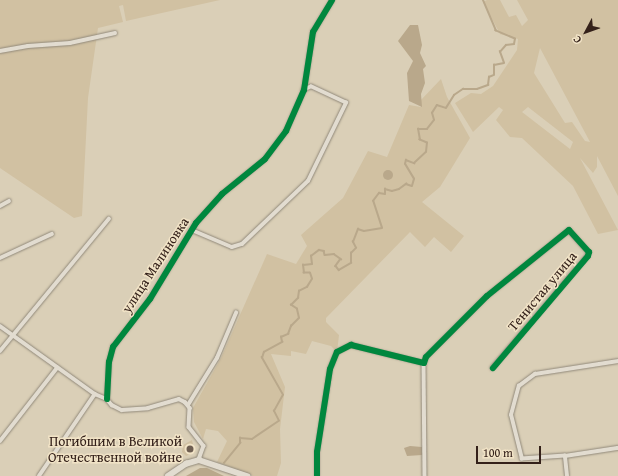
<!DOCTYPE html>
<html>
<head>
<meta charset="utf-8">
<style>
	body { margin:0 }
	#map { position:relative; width:618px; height:476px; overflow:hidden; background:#dacfb7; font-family:"Gentium Book Plus",serif }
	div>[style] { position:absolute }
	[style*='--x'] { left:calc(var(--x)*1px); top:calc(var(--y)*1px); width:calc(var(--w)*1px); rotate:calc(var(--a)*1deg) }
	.green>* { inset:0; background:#d1c1a2 }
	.water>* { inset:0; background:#b9a88b }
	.round { border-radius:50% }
	.stream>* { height:1.5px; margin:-0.75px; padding:0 0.75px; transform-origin:0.75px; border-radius:0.75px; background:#b9a88b }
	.roads { filter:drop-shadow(0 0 1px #91897a) drop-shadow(0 0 1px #91897a) }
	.street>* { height:3.5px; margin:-1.75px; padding:0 1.75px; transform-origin:1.75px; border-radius:1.75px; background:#e2dcd0 }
	.secondary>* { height:5.5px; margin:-2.75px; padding:0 2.75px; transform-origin:2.75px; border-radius:2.75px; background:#e2dcd0 }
	.cycleway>* { height:6px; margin:-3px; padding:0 3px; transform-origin:3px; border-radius:3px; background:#00873e }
	.dots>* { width:11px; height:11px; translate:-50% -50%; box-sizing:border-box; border:2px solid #f1e3c6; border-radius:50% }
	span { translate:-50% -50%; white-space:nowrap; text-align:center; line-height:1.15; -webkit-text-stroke:3px #f1e3c6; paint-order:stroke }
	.street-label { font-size:14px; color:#34211a }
	.poi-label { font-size:14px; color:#34211a }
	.right { translate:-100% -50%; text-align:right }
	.north { position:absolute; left:566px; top:12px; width:40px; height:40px; -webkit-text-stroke:3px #f1e3c6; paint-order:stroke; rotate:229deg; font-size:11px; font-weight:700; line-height:16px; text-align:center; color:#34211a }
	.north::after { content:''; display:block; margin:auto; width:14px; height:18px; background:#34211a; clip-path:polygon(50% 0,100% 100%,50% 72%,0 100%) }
	.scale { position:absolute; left:476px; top:446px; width:65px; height:18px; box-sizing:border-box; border:2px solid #34211a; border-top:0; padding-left:5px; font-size:12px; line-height:14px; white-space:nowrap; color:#34211a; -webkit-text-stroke:3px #f1e3c6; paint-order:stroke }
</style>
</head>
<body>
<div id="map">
	<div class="green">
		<i style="clip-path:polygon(0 0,220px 0,126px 21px,123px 5px,119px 6px,123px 22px,98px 28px,88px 98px,82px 216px,74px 218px,0 168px)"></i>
		<i style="clip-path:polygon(evenodd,487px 0,500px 0,509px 17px,516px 15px,522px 26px,528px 20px,517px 0,618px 0,618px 196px,597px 156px,597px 167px,593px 173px,580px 158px,618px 230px,598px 234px,573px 186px,522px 138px,510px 137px,496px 120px,503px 110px,499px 107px,473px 132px,455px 103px,471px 93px,481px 94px,493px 86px,517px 50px,518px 39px,500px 34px,483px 2px,487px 0,540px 48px,590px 142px,585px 141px,572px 122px,565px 123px,534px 73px,540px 48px,487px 0,528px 107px,573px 142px,570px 149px,522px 112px,528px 107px)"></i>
		<i style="clip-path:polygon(441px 79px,447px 97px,470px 138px,440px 187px,422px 202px,464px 236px,451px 252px,434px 237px,425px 247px,410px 232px,326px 318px,326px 322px,339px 335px,337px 352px,331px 346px,312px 341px,306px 354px,291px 351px,291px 356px,271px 354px,285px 387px,280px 429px,281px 463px,277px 476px,253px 476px,217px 462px,227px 441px,218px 431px,206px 429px,203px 439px,194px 422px,193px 408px,221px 358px,267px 254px,296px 264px,307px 246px,301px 235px,343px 198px,368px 151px,387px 157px,409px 105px,421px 107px,420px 101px)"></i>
		<i style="clip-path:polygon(192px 440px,195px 452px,186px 456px,182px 452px,183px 445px)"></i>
	</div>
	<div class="water">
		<i style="clip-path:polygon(410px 25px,418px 25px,422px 45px,420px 53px,426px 66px,423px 69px,425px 83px,421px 94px,422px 107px,409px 101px,407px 73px,413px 61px,398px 41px)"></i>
		<i class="round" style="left:383px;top:170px;width:10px;height:10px"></i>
		<i style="clip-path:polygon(410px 446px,422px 447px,422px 455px,407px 456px,404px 448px)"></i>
		<i style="clip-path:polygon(200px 468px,207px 468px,224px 476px,186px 476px)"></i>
	</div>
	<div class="stream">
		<i style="--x:224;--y:463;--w:26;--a:-51"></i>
		<i style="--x:240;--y:443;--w:5;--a:-90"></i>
		<i style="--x:240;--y:438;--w:12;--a:5"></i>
		<i style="--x:252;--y:439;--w:32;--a:-34"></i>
		<i style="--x:279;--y:421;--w:11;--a:-117"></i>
		<i style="--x:274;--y:411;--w:18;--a:-61"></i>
		<i style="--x:283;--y:395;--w:43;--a:-119.6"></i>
		<i style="--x:262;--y:358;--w:6;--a:-72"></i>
		<i style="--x:264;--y:352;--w:21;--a:-29"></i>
		<i style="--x:282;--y:342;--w:5;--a:-101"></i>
		<i style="--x:281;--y:337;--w:8;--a:-23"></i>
		<i style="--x:288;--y:334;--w:9;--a:-69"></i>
		<i style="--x:291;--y:326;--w:11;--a:-45"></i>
		<i style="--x:299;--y:318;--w:9;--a:-103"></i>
		<i style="--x:297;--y:309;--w:7;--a:-146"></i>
		<i style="--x:291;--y:305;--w:10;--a:-45"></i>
		<i style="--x:298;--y:298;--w:7;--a:-82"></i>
		<i style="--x:299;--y:291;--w:9;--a:-27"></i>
		<i style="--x:307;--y:287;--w:9;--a:-58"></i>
		<i style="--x:312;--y:279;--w:6;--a:-108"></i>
		<i style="--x:310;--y:273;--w:6;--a:180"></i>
		<i style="--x:304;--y:273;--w:8;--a:-97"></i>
		<i style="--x:303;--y:265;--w:9;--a:-6"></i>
		<i style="--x:312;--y:264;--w:8;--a:-97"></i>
		<i style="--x:311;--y:256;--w:10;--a:-37"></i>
		<i style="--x:319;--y:250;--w:5;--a:11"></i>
		<i style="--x:324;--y:251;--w:4;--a:76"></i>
		<i style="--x:325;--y:255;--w:9;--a:-6"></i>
		<i style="--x:334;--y:254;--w:9;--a:36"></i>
		<i style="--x:341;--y:259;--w:9;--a:126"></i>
		<i style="--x:336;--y:266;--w:5;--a:53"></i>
		<i style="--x:339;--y:270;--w:14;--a:-30"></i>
		<i style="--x:351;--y:263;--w:10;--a:-90"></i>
		<i style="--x:351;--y:253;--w:7;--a:-45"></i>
		<i style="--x:356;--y:248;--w:7;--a:-117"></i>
		<i style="--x:353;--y:242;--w:14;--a:-69"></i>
		<i style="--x:358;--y:229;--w:6;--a:18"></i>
		<i style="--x:364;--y:231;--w:18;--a:-9"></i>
		<i style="--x:382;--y:228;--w:28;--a:-108"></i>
		<i style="--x:373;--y:201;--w:10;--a:-53"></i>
		<i style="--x:379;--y:193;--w:6;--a:9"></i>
		<i style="--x:385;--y:194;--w:5;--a:-90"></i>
		<i style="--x:385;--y:189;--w:7;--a:16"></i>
		<i style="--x:392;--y:191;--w:7;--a:-16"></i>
		<i style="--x:399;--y:189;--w:9;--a:-36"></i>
		<i style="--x:406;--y:184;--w:6;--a:18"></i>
		<i style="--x:412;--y:186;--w:7;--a:-74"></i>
		<i style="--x:414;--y:179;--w:17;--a:-121"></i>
		<i style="--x:405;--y:164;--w:4;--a:-76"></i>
		<i style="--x:406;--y:160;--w:9;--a:21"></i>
		<i style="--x:414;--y:163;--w:16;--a:-43"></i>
		<i style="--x:426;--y:152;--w:9;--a:-84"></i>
		<i style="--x:427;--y:143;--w:8;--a:-157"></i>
		<i style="--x:420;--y:140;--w:11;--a:-100"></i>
		<i style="--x:418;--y:129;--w:9;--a:0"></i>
		<i style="--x:427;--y:129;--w:11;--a:-52"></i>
		<i style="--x:434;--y:120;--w:7;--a:-106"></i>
		<i style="--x:432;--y:113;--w:9;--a:-58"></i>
		<i style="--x:437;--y:105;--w:9;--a:18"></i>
		<i style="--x:446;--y:108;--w:15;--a:-58"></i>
		<i style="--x:454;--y:95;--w:11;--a:-34"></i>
		<i style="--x:463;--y:89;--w:14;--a:0"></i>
		<i style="--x:477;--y:89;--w:12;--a:-20"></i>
		<i style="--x:488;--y:85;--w:8;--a:-83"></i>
		<i style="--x:489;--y:77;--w:5;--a:-22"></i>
		<i style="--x:494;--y:75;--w:10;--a:-90"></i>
		<i style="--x:494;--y:65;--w:10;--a:-11"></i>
		<i style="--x:504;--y:63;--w:12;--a:-110"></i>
		<i style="--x:500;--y:52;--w:9;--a:-49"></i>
		<i style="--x:506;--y:45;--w:8;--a:-7"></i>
		<i style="--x:514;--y:44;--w:5;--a:-79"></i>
		<i style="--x:515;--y:39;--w:21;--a:-157"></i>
		<i style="--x:496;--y:31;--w:34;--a:-113"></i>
	</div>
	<div class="roads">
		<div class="street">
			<i style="--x:0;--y:51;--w:28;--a:-10"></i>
			<i style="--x:28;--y:46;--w:42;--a:-4.1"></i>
			<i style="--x:70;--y:43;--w:46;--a:-12.5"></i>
			<i style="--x:0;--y:206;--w:10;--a:-29"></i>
			<i style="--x:192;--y:230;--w:43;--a:23"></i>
			<i style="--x:232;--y:247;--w:10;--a:-17"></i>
			<i style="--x:242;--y:244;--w:91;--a:-43.7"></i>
			<i style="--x:308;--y:181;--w:87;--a:-64"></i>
			<i style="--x:346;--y:103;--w:38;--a:-155"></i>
			<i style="--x:311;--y:87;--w:8;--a:157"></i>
			<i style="--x:0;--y:258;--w:57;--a:-24.8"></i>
			<i style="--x:0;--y:326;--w:117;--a:35.6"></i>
			<i style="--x:0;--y:351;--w:171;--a:-50.5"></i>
			<i style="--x:424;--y:363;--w:113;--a:89.5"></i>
			<i style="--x:107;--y:399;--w:37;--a:-87"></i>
			<i style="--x:109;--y:362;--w:16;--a:-75"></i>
			<i style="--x:113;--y:347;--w:61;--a:-52.4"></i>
			<i style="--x:150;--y:299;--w:89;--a:-58.8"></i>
			<i style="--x:196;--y:223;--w:39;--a:-48"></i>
			<i style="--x:222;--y:194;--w:55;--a:-39.1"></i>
			<i style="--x:265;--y:159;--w:35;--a:-53"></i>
			<i style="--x:286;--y:131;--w:45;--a:-66.3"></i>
			<i style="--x:304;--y:90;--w:59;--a:-81.2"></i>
			<i style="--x:313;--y:32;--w:37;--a:-59"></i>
			<i style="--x:107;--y:399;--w:8;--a:50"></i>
			<i style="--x:112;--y:405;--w:11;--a:27"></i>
			<i style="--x:122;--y:410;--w:26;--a:-4"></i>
			<i style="--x:148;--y:408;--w:32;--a:-16"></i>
			<i style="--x:179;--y:399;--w:7;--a:27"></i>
			<i style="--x:185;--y:402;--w:8;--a:50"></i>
			<i style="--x:190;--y:408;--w:19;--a:93"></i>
			<i style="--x:189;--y:427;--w:24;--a:52"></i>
			<i style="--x:204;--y:446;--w:15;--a:110"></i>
			<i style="--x:188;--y:405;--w:55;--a:-58.3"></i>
			<i style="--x:217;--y:358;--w:49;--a:-67.1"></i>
			<i style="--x:0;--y:441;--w:93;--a:-52"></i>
			<i style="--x:565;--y:456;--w:54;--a:-8.6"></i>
			<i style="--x:39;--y:476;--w:99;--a:-55.7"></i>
			<i style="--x:95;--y:394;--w:13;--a:23"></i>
			<i style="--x:317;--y:476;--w:24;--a:-90"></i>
			<i style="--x:317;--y:452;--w:84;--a:-81.1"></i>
			<i style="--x:330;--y:369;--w:18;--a:-68"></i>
			<i style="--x:337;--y:352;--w:16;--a:-27"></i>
			<i style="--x:351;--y:345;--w:75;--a:13.9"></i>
			<i style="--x:424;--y:363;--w:6;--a:-72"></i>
			<i style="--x:426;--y:357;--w:86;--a:-45"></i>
			<i style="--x:487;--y:296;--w:105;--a:-38.8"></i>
			<i style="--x:569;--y:230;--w:30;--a:48"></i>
			<i style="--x:589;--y:252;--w:4;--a:104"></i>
			<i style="--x:588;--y:256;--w:147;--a:130.3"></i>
			<i style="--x:567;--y:476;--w:20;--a:-96"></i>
			<i style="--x:565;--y:456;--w:43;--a:176"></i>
			<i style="--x:522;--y:459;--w:45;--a:-104"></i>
			<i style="--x:511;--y:415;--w:30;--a:-75"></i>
			<i style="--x:519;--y:386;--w:20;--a:-37"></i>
			<i style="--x:535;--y:374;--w:84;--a:-8.9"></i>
		</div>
		<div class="secondary">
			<i style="--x:168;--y:476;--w:22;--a:-34"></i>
			<i style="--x:186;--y:464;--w:14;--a:-17"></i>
			<i style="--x:199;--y:460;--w:51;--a:18.4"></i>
		</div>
	</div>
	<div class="cycleway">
		<i style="--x:107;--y:399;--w:37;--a:-87"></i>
		<i style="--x:109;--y:362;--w:16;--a:-75"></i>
		<i style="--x:113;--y:347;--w:61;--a:-52.4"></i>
		<i style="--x:150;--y:299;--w:89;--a:-58.8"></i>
		<i style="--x:196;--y:223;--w:39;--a:-48"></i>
		<i style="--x:222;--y:194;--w:55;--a:-39.1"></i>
		<i style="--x:265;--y:159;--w:35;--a:-53"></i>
		<i style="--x:286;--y:131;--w:45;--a:-66.3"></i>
		<i style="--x:304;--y:90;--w:59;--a:-81.2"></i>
		<i style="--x:313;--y:32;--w:37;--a:-59"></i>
		<i style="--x:317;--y:476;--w:24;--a:-90"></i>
		<i style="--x:317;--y:452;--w:84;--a:-81.1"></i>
		<i style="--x:330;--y:369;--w:18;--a:-68"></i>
		<i style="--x:337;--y:352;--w:16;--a:-27"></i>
		<i style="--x:351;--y:345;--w:75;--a:13.9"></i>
		<i style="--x:424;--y:363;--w:6;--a:-72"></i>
		<i style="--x:426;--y:357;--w:86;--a:-45"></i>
		<i style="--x:487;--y:296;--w:105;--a:-38.8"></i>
		<i style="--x:569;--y:230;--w:30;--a:48"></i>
		<i style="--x:589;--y:252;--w:4;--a:104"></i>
		<i style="--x:588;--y:256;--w:147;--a:130.3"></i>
	</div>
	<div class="dots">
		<i style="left:190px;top:449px;background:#6e5e51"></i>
	</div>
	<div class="street-label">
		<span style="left:155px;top:265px;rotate:-57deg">улица Малиновка</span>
		<span style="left:542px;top:291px;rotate:-50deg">Тенистая улица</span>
	</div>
	<div class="poi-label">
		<span class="right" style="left:182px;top:449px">Погибшим в Великой<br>Отечественной войне</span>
	</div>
	<div class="north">С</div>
	<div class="scale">100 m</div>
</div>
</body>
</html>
